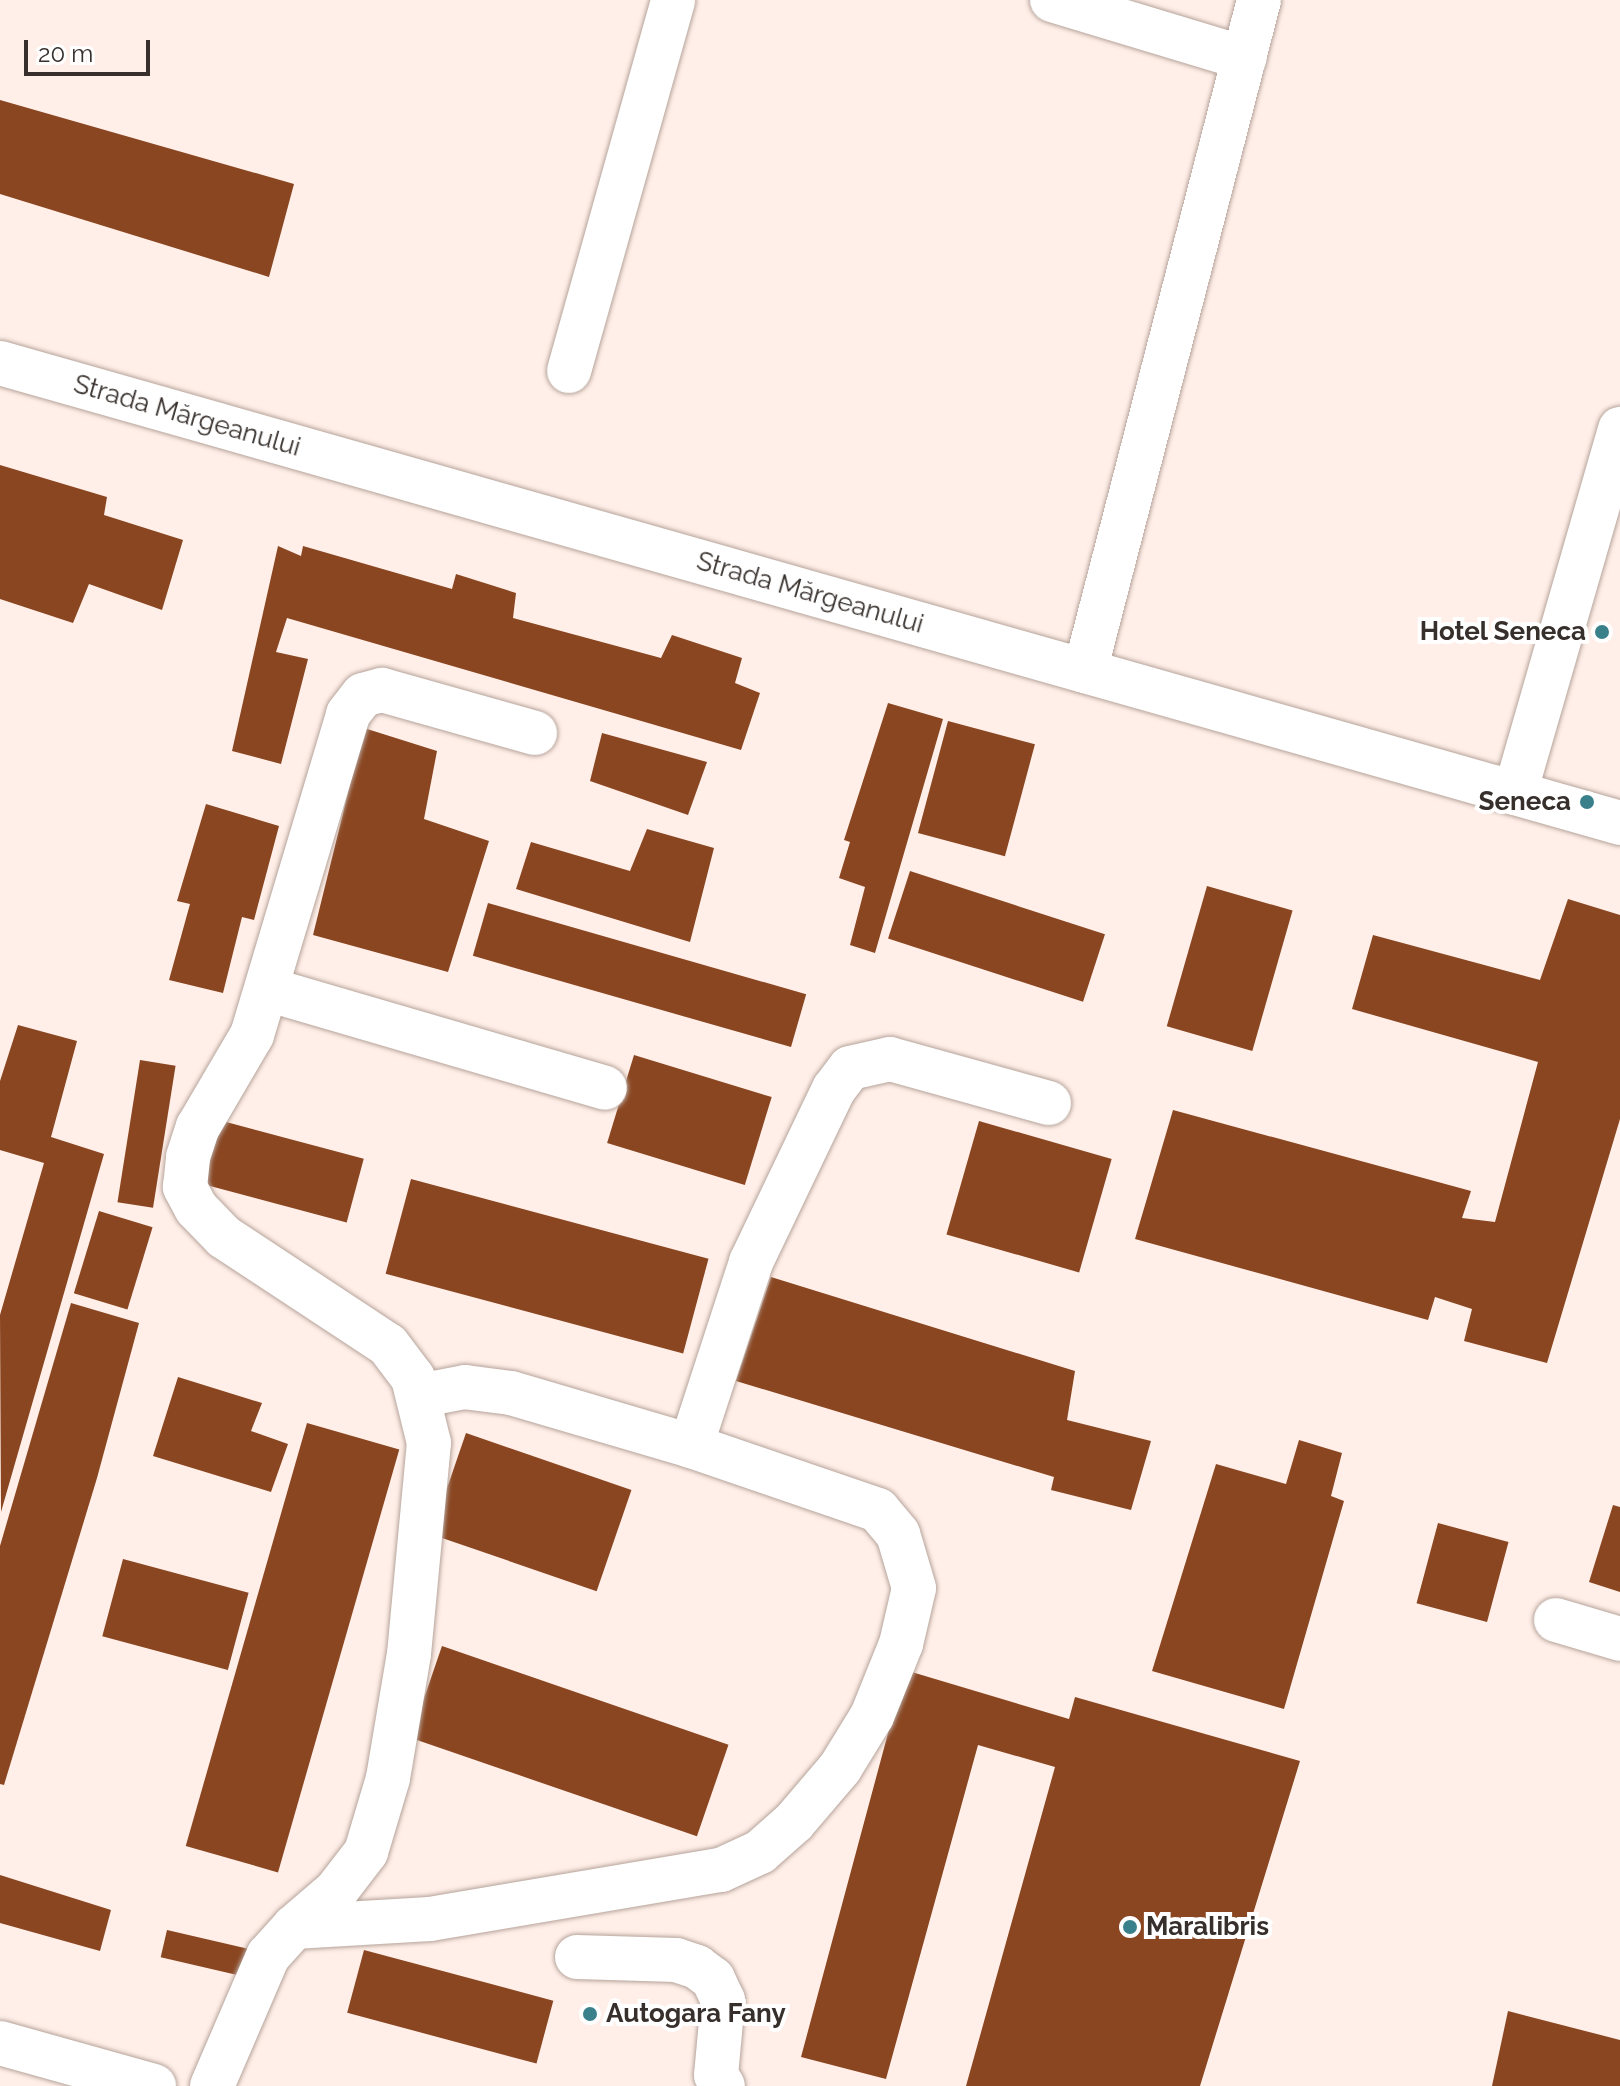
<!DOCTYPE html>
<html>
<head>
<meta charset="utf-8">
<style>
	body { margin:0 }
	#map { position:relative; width:1620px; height:2086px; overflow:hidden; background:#ffefe8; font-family:Raleway,sans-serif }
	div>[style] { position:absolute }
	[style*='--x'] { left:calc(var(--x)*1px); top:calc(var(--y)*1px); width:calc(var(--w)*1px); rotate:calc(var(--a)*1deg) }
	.building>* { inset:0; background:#8a4621; transform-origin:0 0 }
	.roads { filter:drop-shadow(0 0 2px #b6a49b) drop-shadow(0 0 2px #b6a49b) }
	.minor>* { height:44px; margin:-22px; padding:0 22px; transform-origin:22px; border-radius:22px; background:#fff }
	.major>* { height:44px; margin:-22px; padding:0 22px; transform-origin:22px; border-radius:22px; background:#fff }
	.dots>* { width:22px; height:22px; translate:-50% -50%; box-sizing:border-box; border:4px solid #fff; border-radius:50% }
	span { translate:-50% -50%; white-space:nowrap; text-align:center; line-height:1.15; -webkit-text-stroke:8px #fff; paint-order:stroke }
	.street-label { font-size:26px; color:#362f2b }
	.poi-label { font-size:26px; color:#362f2b; font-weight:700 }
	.right { translate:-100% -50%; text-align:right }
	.left { translate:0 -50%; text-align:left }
	.scale { position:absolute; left:24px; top:40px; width:126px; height:36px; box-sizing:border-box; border:4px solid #362f2b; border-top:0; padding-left:10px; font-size:24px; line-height:28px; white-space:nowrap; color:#362f2b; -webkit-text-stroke:6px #fff; paint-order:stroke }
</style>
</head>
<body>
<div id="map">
	<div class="building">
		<i style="clip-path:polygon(0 100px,294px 184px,269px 277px,0 194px)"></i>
		<i style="clip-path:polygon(0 465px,107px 497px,104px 515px,183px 540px,162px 610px,89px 584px,73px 623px,0 599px)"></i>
		<i style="clip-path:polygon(278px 546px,301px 556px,303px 546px,452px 589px,456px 574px,516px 593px,513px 618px,661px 658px,672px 635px,742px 658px,735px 683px,760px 693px,741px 750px,287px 618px,276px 652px,308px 659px,281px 764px,232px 751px)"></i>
		<i style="clip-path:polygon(888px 703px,943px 719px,875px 953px,850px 945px,865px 887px,839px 878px,850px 842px,844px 840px)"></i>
		<i style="left:948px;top:721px;width:90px;height:116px;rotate:15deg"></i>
		<i style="clip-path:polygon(364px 728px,437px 751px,424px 819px,489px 841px,448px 972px,313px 935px)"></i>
		<i style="clip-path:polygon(602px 733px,707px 762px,688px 815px,590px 781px)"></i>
		<i style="clip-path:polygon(206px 804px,279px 826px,254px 920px,242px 917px,223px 993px,169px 980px,190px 904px,177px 901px)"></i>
		<i style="clip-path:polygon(647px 829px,714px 848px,690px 942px,516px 889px,531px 842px,630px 871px)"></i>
		<i style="left:910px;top:871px;width:205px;height:71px;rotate:18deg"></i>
		<i style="left:1207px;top:886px;width:89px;height:146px;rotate:16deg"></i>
		<i style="clip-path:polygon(1568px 899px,1620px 915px,1620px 1119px,1547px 1363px,1464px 1341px,1472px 1309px,1435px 1297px,1428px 1320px,1135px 1239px,1173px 1110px,1471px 1191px,1462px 1218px,1495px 1222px,1538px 1062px,1352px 1009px,1373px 935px,1540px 980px)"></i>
		<i style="left:488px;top:903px;width:331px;height:55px;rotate:16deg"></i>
		<i style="clip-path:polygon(18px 1025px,77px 1041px,51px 1137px,104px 1154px,1px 1512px,0 1315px,44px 1163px,0 1150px,0 1081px)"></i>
		<i style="left:634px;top:1055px;width:144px;height:92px;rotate:17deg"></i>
		<i style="left:140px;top:1060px;width:36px;height:144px;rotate:9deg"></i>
		<i style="left:215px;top:1119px;width:154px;height:66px;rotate:15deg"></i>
		<i style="left:979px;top:1121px;width:138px;height:118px;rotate:16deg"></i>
		<i style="left:411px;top:1179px;width:308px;height:98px;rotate:15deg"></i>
		<i style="left:99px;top:1211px;width:56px;height:86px;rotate:17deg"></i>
		<i style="clip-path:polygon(771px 1277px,1075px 1371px,1067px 1420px,1151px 1441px,1131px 1510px,1051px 1490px,1054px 1477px,736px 1381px)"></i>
		<i style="clip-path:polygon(71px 1303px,139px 1323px,97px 1478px,4px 1785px,0 1784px,0 1546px)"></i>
		<i style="clip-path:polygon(178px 1377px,262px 1403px,251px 1431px,288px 1444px,271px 1492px,153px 1456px)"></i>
		<i style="left:307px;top:1423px;width:96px;height:440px;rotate:16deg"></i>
		<i style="left:466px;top:1433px;width:175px;height:107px;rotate:19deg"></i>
		<i style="clip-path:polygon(1299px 1440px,1342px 1453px,1331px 1496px,1344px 1501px,1284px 1709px,1152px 1671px,1216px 1464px,1286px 1484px)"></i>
		<i style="clip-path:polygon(1613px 1505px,1620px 1507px,1620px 1592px,1589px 1582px)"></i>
		<i style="left:1438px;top:1523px;width:73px;height:83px;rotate:15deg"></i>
		<i style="left:123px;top:1559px;width:130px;height:80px;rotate:15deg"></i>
		<i style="left:442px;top:1646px;width:303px;height:97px;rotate:19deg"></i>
		<i style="clip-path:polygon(905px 1670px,1069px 1719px,1075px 1697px,1300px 1761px,1200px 2086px,966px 2086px,1055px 1767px,978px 1745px,886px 2079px,801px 2057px)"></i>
		<i style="clip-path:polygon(0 1875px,111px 1910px,100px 1951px,0 1923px)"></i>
		<i style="left:167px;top:1930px;width:83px;height:28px;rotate:13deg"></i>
		<i style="left:364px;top:1950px;width:196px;height:65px;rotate:15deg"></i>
		<i style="clip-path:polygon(1508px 2011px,1620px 2040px,1620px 2086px,1492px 2086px)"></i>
	</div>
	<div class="roads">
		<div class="minor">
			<i style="--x:1052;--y:0;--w:201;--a:16.8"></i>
			<i style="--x:0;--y:363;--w:1684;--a:15.85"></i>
			<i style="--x:569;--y:371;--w:385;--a:-74.3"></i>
			<i style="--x:1085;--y:671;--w:693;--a:-75.46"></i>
			<i style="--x:1515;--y:793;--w:379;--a:-73.9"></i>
			<i style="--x:267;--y:989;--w:352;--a:16.3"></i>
			<i style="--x:691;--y:1446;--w:194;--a:-71.9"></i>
			<i style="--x:751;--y:1262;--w:192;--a:-64.4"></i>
			<i style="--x:834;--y:1089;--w:26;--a:-53"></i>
			<i style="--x:850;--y:1068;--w:41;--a:-12.7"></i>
			<i style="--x:890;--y:1059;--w:165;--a:15.5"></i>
			<i style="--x:1556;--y:1620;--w:67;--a:16.5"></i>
			<i style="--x:294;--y:1927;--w:136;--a:-3.4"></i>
			<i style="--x:430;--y:1919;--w:295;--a:-9.6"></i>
			<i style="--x:721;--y:1870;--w:43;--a:-24.8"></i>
			<i style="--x:760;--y:1852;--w:45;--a:-41.4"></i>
			<i style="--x:794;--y:1822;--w:71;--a:-49.6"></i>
			<i style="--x:840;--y:1768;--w:61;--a:-58.4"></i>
			<i style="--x:872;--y:1716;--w:78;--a:-68.1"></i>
			<i style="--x:901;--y:1644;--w:57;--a:-76.9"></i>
			<i style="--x:914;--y:1588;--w:56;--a:-106.5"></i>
			<i style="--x:898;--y:1534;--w:31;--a:-130"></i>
			<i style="--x:878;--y:1510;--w:198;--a:-161.1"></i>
			<i style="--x:691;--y:1446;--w:188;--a:-163.6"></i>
			<i style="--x:511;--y:1393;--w:46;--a:-172.6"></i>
			<i style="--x:465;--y:1387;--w:48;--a:169.2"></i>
			<i style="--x:577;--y:1957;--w:99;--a:1.7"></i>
			<i style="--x:676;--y:1960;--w:22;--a:18"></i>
			<i style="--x:697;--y:1967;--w:20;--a:37"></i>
			<i style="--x:713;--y:1979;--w:23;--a:65"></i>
			<i style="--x:723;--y:2000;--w:75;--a:95.3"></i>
			<i style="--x:716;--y:2075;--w:13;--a:58"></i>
			<i style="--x:212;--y:2086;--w:142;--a:-66.7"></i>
			<i style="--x:268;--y:1956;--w:39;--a:-48"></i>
			<i style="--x:294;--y:1927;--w:55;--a:-40.6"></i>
			<i style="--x:336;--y:1891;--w:49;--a:-52.4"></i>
			<i style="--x:366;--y:1852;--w:77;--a:-73.4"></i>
			<i style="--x:388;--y:1778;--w:126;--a:-80.4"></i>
			<i style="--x:409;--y:1654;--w:212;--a:-84.6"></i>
			<i style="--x:429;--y:1443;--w:67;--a:-103.8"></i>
			<i style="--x:413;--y:1378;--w:41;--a:-127.1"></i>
			<i style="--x:388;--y:1345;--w:196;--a:-146.6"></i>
			<i style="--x:224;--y:1237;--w:40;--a:-134"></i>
			<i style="--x:196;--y:1208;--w:24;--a:-118"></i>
			<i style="--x:185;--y:1187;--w:30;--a:-84"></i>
			<i style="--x:188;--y:1157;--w:32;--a:-72"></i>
			<i style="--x:198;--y:1127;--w:107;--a:-59.6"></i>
			<i style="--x:252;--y:1035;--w:335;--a:-73.3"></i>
			<i style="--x:348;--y:714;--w:24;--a:-52"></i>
			<i style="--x:363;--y:695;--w:20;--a:-15"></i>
			<i style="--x:382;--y:690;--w:159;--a:15.7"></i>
		</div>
		<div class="major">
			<i style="--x:0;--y:2043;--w:160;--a:15.6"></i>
		</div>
	</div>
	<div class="dots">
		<i style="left:1602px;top:632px;background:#39808a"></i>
		<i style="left:1587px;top:802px;background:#39808a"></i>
		<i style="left:1130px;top:1927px;background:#39808a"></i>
		<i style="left:590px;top:2014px;background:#39808a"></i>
	</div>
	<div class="street-label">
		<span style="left:187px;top:416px;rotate:16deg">Strada Mărgeanului</span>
		<span style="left:810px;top:593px;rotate:16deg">Strada Mărgeanului</span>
	</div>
	<div class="poi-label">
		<span class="right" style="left:1586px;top:632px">Hotel Seneca</span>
		<span class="right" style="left:1571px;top:802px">Seneca</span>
		<span class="left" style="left:1146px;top:1927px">Maralibris</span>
		<span class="left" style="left:606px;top:2014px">Autogara Fany</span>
	</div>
	<div class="scale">20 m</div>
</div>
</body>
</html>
